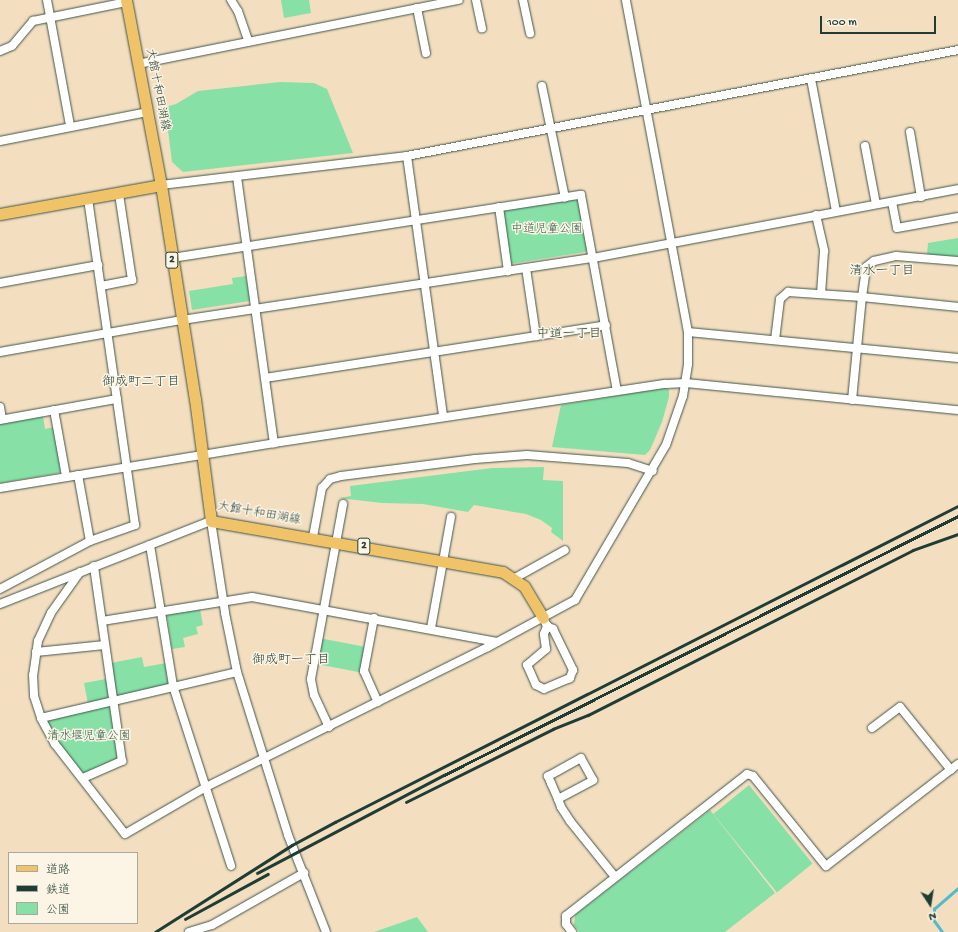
<!DOCTYPE html>
<html>
<head>
<meta charset="utf-8">
<style>
	body { margin:0 }
	#map { position:relative; width:958px; height:932px; overflow:hidden; background:#f3dec0; font-family:"Gochi Hand","Klee One",sans-serif }
	div>[style] { position:absolute }
	[style*='--x'] { left:calc(var(--x)*1px); top:calc(var(--y)*1px); width:calc(var(--w)*1px); rotate:calc(var(--a)*1deg) }
	.green>* { inset:0; background:#87e1a6; transform-origin:0 0 }
	.stream>* { height:2.5px; margin:-1.25px; padding:0 1.25px; transform-origin:1.25px; border-radius:1.25px; background:#51bacf }
	.roads { filter:drop-shadow(0 0 1px #3f5549) drop-shadow(0 0 1px #3f5549) }
	.minor>* { height:8px; margin:-4px; padding:0 4px; transform-origin:4px; border-radius:4px; background:#fff }
	.major>* { height:11px; margin:-5.5px; padding:0 5.5px; transform-origin:5.5px; border-radius:5.5px; background:#f0c369 }
	.rail>* { height:2.5px; margin:-1.25px; padding:0 1.25px; transform-origin:1.25px; border-radius:1.25px; background:#1f3d34 }
	span { translate:-50% -50%; white-space:nowrap; text-align:center; line-height:1.15; -webkit-text-stroke:3px #fcf5e5; paint-order:stroke }
	.shield-label span { padding:1px 3px; background:#fcf5e5; border:1px solid; border-radius:3px; -webkit-text-stroke-width:0 }
	.shield-label { font-size:11px; color:#1f3d34; font-weight:700 }
	.street-label { font-size:12px; color:#1f3d34 }
	.park-label { font-size:12px; color:#345e4b }
	.neighbourhood-label { font-size:13px; color:#1f3d34 }
	.legend { position:absolute; left:8px; top:852px; width:130px; height:72px; box-sizing:border-box; background:#fcf5e5; border:1px solid #a4ab9e; margin:0; padding:5px 7px; list-style:none; font-size:12px; color:#1f3d34 }
	.legend li { display:flex; align-items:center; gap:8px; height:20px }
	.legend b { width:20px; border:1px solid #a4ab9e }
	.north { position:absolute; left:910px; top:884px; width:40px; height:40px; -webkit-text-stroke:3px #fcf5e5; paint-order:stroke; rotate:168deg; font-size:11px; font-weight:700; line-height:16px; text-align:center; color:#1f3d34 }
	.north::after { content:''; display:block; margin:auto; width:14px; height:18px; background:#1f3d34; clip-path:polygon(50% 0,100% 100%,50% 72%,0 100%) }
	.scale { position:absolute; left:820px; top:16px; width:116px; height:18px; box-sizing:border-box; border:2px solid #1f3d34; border-top:0; padding-left:5px; font-size:12px; line-height:14px; white-space:nowrap; color:#1f3d34; -webkit-text-stroke:3px #fcf5e5; paint-order:stroke }
</style>
</head>
<body>
<div id="map">
	<div class="green">
		<i style="clip-path:polygon(281px 0,309px 0,311px 13px,284px 18px)"></i>
		<i style="clip-path:polygon(280px 82px,314px 83px,327px 89px,353px 153px,183px 172px,172px 162px,165px 107px,176px 104px,198px 91px)"></i>
		<i style="clip-path:polygon(578px 199px,588px 249px,585px 252px,510px 264px,502px 214px,505px 210px)"></i>
		<i style="clip-path:polygon(958px 238px,958px 258px,927px 255px,928px 243px)"></i>
		<i style="clip-path:polygon(246px 276px,250px 301px,192px 310px,189px 291px,233px 284px,232px 278px)"></i>
		<i style="clip-path:polygon(662px 388px,669px 389px,669px 397px,662px 422px,650px 450px,645px 455px,552px 447px,561px 405px)"></i>
		<i style="clip-path:polygon(43px 416px,45px 429px,54px 427px,62px 469px,59px 473px,0 483px,0 424px)"></i>
		<i style="clip-path:polygon(544px 467px,543px 480px,563px 481px,563px 541px,551px 532px,552px 528px,541px 520px,526px 514px,474px 505px,468px 512px,423px 504px,382px 503px,339px 498px,351px 496px,350px 486px,492px 468px)"></i>
		<i style="clip-path:polygon(200px 609px,203px 625px,196px 627px,198px 634px,183px 638px,185px 647px,172px 649px,167px 616px,170px 613px)"></i>
		<i style="left:319px;top:638px;width:49px;height:26px;rotate:11deg"></i>
		<i style="clip-path:polygon(142px 657px,144px 667px,166px 663px,169px 681px,167px 685px,119px 696px,115px 694px,111px 663px)"></i>
		<i style="clip-path:polygon(106px 679px,109px 696px,106px 699px,88px 704px,84px 683px)"></i>
		<i style="clip-path:polygon(110px 704px,121px 759px,83px 775px,60px 746px,45px 719px)"></i>
		<i style="left:749px;top:785px;width:101px;height:46px;rotate:51deg"></i>
		<i style="clip-path:polygon(710px 810px,775px 893px,725px 932px,579px 932px,574px 925px,575px 915px)"></i>
		<i style="clip-path:polygon(417px 917px,428px 932px,374px 932px)"></i>
	</div>
	<div class="stream">
		<i style="--x:942;--y:932;--w:14;--a:-126"></i>
		<i style="--x:934;--y:921;--w:12;--a:-90"></i>
		<i style="--x:934;--y:909;--w:32;--a:-41"></i>
	</div>
	<div class="roads">
		<div class="minor">
			<i style="--x:47;--y:0;--w:127;--a:79.6"></i>
			<i style="--x:231;--y:0;--w:13;--a:58"></i>
			<i style="--x:238;--y:11;--w:31;--a:71"></i>
			<i style="--x:476;--y:0;--w:29;--a:78"></i>
			<i style="--x:523;--y:0;--w:34;--a:78"></i>
			<i style="--x:417;--y:8;--w:46;--a:78.7"></i>
			<i style="--x:0;--y:51;--w:13;--a:-23"></i>
			<i style="--x:12;--y:46;--w:33;--a:-50"></i>
			<i style="--x:33;--y:21;--w:95;--a:-11.5"></i>
			<i style="--x:138;--y:64;--w:327;--a:-11.3"></i>
			<i style="--x:811;--y:79;--w:134;--a:79.3"></i>
			<i style="--x:542;--y:86;--w:114;--a:78.4"></i>
			<i style="--x:910;--y:132;--w:66;--a:80.4"></i>
			<i style="--x:0;--y:141;--w:151;--a:-11.1"></i>
			<i style="--x:865;--y:146;--w:59;--a:79.3"></i>
			<i style="--x:407;--y:156;--w:263;--a:82.1"></i>
			<i style="--x:237;--y:177;--w:269;--a:82.1"></i>
			<i style="--x:161;--y:185;--w:248;--a:-6.7"></i>
			<i style="--x:407;--y:156;--w:561;--a:-10.89"></i>
			<i style="--x:892;--y:202;--w:26;--a:79"></i>
			<i style="--x:897;--y:228;--w:62;--a:-10.2"></i>
			<i style="--x:499;--y:207;--w:65;--a:82"></i>
			<i style="--x:816;--y:215;--w:37;--a:77"></i>
			<i style="--x:824;--y:251;--w:43;--a:94"></i>
			<i style="--x:172;--y:258;--w:414;--a:-8.8"></i>
			<i style="--x:581;--y:195;--w:199;--a:79.6"></i>
			<i style="--x:526;--y:268;--w:69;--a:81.6"></i>
			<i style="--x:0;--y:283;--w:100;--a:-10.4"></i>
			<i style="--x:101;--y:286;--w:32;--a:-11"></i>
			<i style="--x:132;--y:280;--w:87;--a:-98.6"></i>
			<i style="--x:688;--y:332;--w:271;--a:5.5"></i>
			<i style="--x:775;--y:340;--w:41;--a:-83"></i>
			<i style="--x:780;--y:299;--w:11;--a:-41"></i>
			<i style="--x:788;--y:292;--w:74;--a:3.9"></i>
			<i style="--x:862;--y:297;--w:30;--a:-82"></i>
			<i style="--x:866;--y:267;--w:10;--a:-37"></i>
			<i style="--x:874;--y:261;--w:23;--a:-13"></i>
			<i style="--x:896;--y:256;--w:62;--a:4.6"></i>
			<i style="--x:0;--y:352;--w:185;--a:-10"></i>
			<i style="--x:182;--y:320;--w:416;--a:-8.6"></i>
			<i style="--x:593;--y:258;--w:371;--a:-10.7"></i>
			<i style="--x:265;--y:378;--w:345;--a:-8.8"></i>
			<i style="--x:852;--y:400;--w:103;--a:-84.5"></i>
			<i style="--x:862;--y:297;--w:97;--a:5.9"></i>
			<i style="--x:0;--y:407;--w:12;--a:81"></i>
			<i style="--x:54;--y:410;--w:67;--a:79.7"></i>
			<i style="--x:0;--y:420;--w:119;--a:-10.2"></i>
			<i style="--x:78;--y:475;--w:67;--a:79.7"></i>
			<i style="--x:0;--y:488;--w:278;--a:-9.3"></i>
			<i style="--x:274;--y:443;--w:396;--a:-8.6"></i>
			<i style="--x:666;--y:384;--w:20;--a:-3"></i>
			<i style="--x:686;--y:383;--w:273;--a:5.7"></i>
			<i style="--x:313;--y:537;--w:50;--a:-79.6"></i>
			<i style="--x:322;--y:488;--w:12;--a:-48"></i>
			<i style="--x:330;--y:479;--w:11;--a:-15"></i>
			<i style="--x:341;--y:476;--w:135;--a:-7.2"></i>
			<i style="--x:475;--y:459;--w:52;--a:-4.4"></i>
			<i style="--x:527;--y:455;--w:101;--a:4.5"></i>
			<i style="--x:628;--y:463;--w:26;--a:18"></i>
			<i style="--x:150;--y:545;--w:143;--a:80.7"></i>
			<i style="--x:173;--y:686;--w:189;--a:72.1"></i>
			<i style="--x:80;--y:572;--w:50;--a:125.3"></i>
			<i style="--x:51;--y:613;--w:31;--a:115"></i>
			<i style="--x:38;--y:641;--w:34;--a:98"></i>
			<i style="--x:33;--y:675;--w:21;--a:87"></i>
			<i style="--x:34;--y:696;--w:23;--a:72"></i>
			<i style="--x:41;--y:718;--w:30;--a:62"></i>
			<i style="--x:55;--y:744;--w:114;--a:52.1"></i>
			<i style="--x:125;--y:834;--w:94;--a:-30.1"></i>
			<i style="--x:206;--y:787;--w:315;--a:-26.4"></i>
			<i style="--x:488;--y:647;--w:99;--a:-28.4"></i>
			<i style="--x:575;--y:600;--w:180;--a:-59.6"></i>
			<i style="--x:666;--y:445;--w:52;--a:-70.9"></i>
			<i style="--x:683;--y:396;--w:32;--a:-81"></i>
			<i style="--x:688;--y:364;--w:32;--a:-90"></i>
			<i style="--x:688;--y:332;--w:338;--a:-100.6"></i>
			<i style="--x:515;--y:578;--w:57;--a:-29.2"></i>
			<i style="--x:0;--y:589;--w:102;--a:-28.1"></i>
			<i style="--x:90;--y:541;--w:48;--a:-19.6"></i>
			<i style="--x:135;--y:525;--w:329;--a:-98.2"></i>
			<i style="--x:0;--y:604;--w:227;--a:-21.5"></i>
			<i style="--x:211;--y:521;--w:93;--a:81.3"></i>
			<i style="--x:225;--y:613;--w:60;--a:78.5"></i>
			<i style="--x:237;--y:672;--w:171;--a:72.6"></i>
			<i style="--x:288;--y:835;--w:104;--a:68.6"></i>
			<i style="--x:374;--y:618;--w:54;--a:100.7"></i>
			<i style="--x:364;--y:671;--w:34;--a:66"></i>
			<i style="--x:543;--y:618;--w:9;--a:63"></i>
			<i style="--x:547;--y:626;--w:7;--a:27"></i>
			<i style="--x:553;--y:629;--w:46;--a:64"></i>
			<i style="--x:573;--y:670;--w:9;--a:111"></i>
			<i style="--x:570;--y:678;--w:28;--a:157"></i>
			<i style="--x:544;--y:689;--w:9;--a:-153"></i>
			<i style="--x:536;--y:685;--w:22;--a:-114"></i>
			<i style="--x:527;--y:665;--w:25;--a:-40"></i>
			<i style="--x:546;--y:649;--w:15;--a:-98"></i>
			<i style="--x:544;--y:634;--w:9;--a:-69"></i>
			<i style="--x:102;--y:621;--w:152;--a:-9.1"></i>
			<i style="--x:252;--y:597;--w:249;--a:10.4"></i>
			<i style="--x:431;--y:628;--w:113;--a:-79.8"></i>
			<i style="--x:36;--y:652;--w:69;--a:-5.8"></i>
			<i style="--x:41;--y:718;--w:201;--a:-13.2"></i>
			<i style="--x:329;--y:727;--w:35;--a:-115"></i>
			<i style="--x:314;--y:695;--w:16;--a:-101"></i>
			<i style="--x:311;--y:679;--w:178;--a:-79.6"></i>
			<i style="--x:872;--y:728;--w:35;--a:-37"></i>
			<i style="--x:900;--y:707;--w:81;--a:51"></i>
			<i style="--x:83;--y:778;--w:43;--a:-23.6"></i>
			<i style="--x:122;--y:761;--w:197;--a:-98.2"></i>
			<i style="--x:558;--y:799;--w:40;--a:-28"></i>
			<i style="--x:593;--y:780;--w:25;--a:-119"></i>
			<i style="--x:581;--y:758;--w:38;--a:151"></i>
			<i style="--x:548;--y:776;--w:8;--a:67"></i>
			<i style="--x:551;--y:783;--w:17;--a:66"></i>
			<i style="--x:558;--y:799;--w:9;--a:69"></i>
			<i style="--x:561;--y:807;--w:17;--a:57"></i>
			<i style="--x:570;--y:821;--w:72;--a:51.2"></i>
			<i style="--x:189;--y:932;--w:24;--a:-17"></i>
			<i style="--x:212;--y:925;--w:106;--a:-29.5"></i>
			<i style="--x:572;--y:932;--w:10;--a:-127"></i>
			<i style="--x:566;--y:924;--w:8;--a:-90"></i>
			<i style="--x:566;--y:916;--w:230;--a:-38.1"></i>
			<i style="--x:747;--y:774;--w:6;--a:18"></i>
			<i style="--x:753;--y:776;--w:116;--a:51"></i>
			<i style="--x:826;--y:866;--w:167;--a:-37.7"></i>
		</div>
		<div class="major">
			<i style="--x:126;--y:0;--w:188;--a:79.3"></i>
			<i style="--x:161;--y:185;--w:217;--a:81"></i>
			<i style="--x:195;--y:399;--w:123;--a:82.5"></i>
			<i style="--x:211;--y:521;--w:296;--a:9.9"></i>
			<i style="--x:503;--y:572;--w:25;--a:34"></i>
			<i style="--x:524;--y:586;--w:37;--a:59"></i>
			<i style="--x:0;--y:214;--w:164;--a:-10.2"></i>
		</div>
	</div>
	<div class="rail">
		<i style="--x:406;--y:802;--w:164;--a:-26.4"></i>
		<i style="--x:553;--y:729;--w:38;--a:-22"></i>
		<i style="--x:588;--y:715;--w:364;--a:-26.9"></i>
		<i style="--x:913;--y:550;--w:48;--a:-19.6"></i>
		<i style="--x:257;--y:873;--w:211;--a:-27.7"></i>
		<i style="--x:444;--y:775;--w:576;--a:-26.74"></i>
		<i style="--x:185;--y:919;--w:94;--a:-28.5"></i>
		<i style="--x:155;--y:932;--w:162;--a:-32.4"></i>
		<i style="--x:292;--y:845;--w:49;--a:-28.1"></i>
		<i style="--x:335;--y:822;--w:699;--a:-26.9"></i>
	</div>
	<div class="shield-label">
		<span style="left:172px;top:260px">2</span>
		<span style="left:364px;top:546px">2</span>
	</div>
	<div class="street-label">
		<span style="left:156px;top:90px;rotate:79deg">大館十和田湖線</span>
		<span style="left:259px;top:515px;rotate:10deg">大館十和田湖線</span>
	</div>
	<div class="park-label">
		<span style="left:547px;top:231px">中道児童公園</span>
		<span style="left:89px;top:738px">清水堰児童公園</span>
	</div>
	<div class="neighbourhood-label">
		<span style="left:882px;top:272px">清水一丁目</span>
		<span style="left:569px;top:335px">中道一丁目</span>
		<span style="left:141px;top:383px">御成町二丁目</span>
		<span style="left:291px;top:661px">御成町一丁目</span>
	</div>
	<ul class="legend">
	<li><b style="height:5px;background:#f0c369"></b>道路</li>
	<li><b style="height:5px;background:#1f3d34"></b>鉄道</li>
	<li><b style="height:11px;background:#87e1a6"></b>公園</li>
	</ul>
	<div class="north">N</div>
	<div class="scale">100 m</div>
</div>
</body>
</html>
